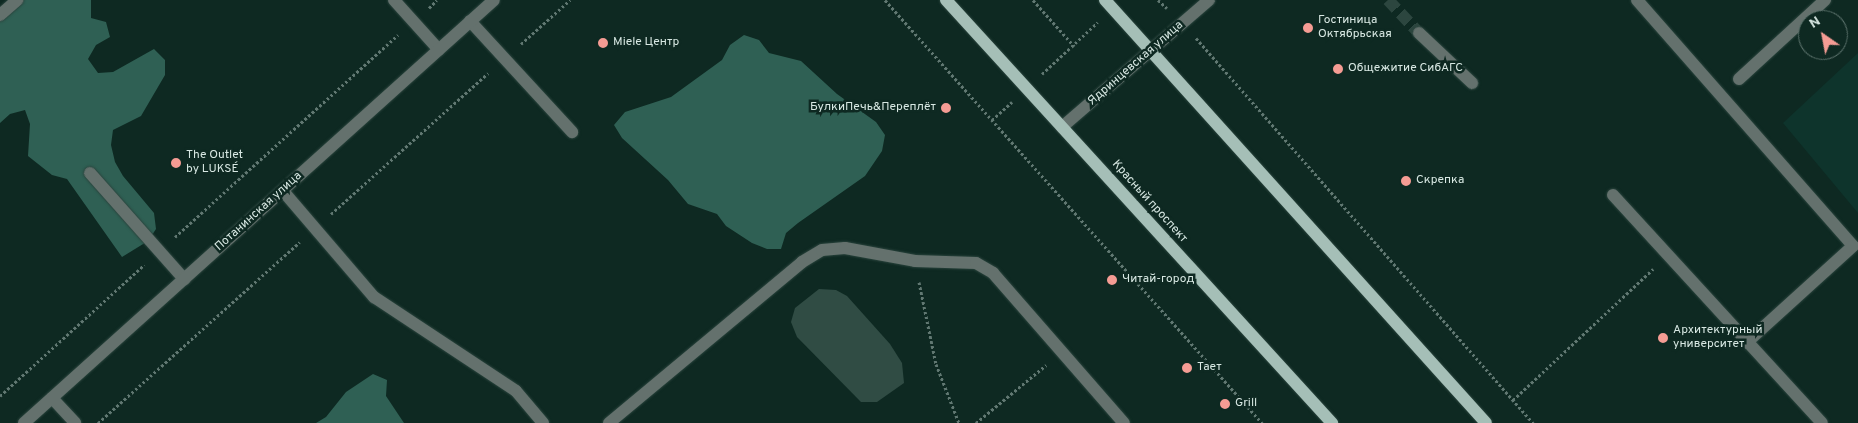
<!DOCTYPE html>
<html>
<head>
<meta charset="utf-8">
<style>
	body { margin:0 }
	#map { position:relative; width:1858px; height:423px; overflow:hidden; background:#0e2922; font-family:Overpass,sans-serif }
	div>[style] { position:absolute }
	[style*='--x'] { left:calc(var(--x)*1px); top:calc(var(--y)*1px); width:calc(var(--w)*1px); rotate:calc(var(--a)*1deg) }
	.built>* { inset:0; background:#0e342c }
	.green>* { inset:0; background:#304c44 }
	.forest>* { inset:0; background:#2f6054 }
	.minor-tunnel>* { height:12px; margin-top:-6px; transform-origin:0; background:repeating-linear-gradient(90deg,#2c463f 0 12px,transparent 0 18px) }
	.path>* { height:3px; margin-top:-1.5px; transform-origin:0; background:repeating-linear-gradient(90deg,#617872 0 2.5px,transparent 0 5px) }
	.roads { filter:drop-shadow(0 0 1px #2a443d) drop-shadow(0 0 1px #2a443d) }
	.minor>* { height:12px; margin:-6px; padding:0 6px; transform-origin:6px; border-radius:6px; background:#64716d }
	.major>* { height:12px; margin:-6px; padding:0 6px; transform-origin:6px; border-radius:6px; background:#a5bfb7 }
	.dots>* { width:14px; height:14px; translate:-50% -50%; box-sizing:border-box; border:2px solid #0e2922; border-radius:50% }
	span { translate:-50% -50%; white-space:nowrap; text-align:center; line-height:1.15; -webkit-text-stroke:5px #0e2922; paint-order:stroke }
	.poi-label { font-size:12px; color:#d8e8e3 }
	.left { translate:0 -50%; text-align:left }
	.right { translate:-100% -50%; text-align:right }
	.street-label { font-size:12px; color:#d8e8e3 }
	.north { position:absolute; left:1798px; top:10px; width:50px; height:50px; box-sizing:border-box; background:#0e2922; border:1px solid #5f756f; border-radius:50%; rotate:327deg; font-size:14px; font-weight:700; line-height:20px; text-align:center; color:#d8e8e3 }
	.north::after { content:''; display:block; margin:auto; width:18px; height:22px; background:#f59c94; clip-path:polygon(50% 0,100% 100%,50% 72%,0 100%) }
</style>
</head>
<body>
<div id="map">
	<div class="built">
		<i style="clip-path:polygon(1858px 53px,1858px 213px,1783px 123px)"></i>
	</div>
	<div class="green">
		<i style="clip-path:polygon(819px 289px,836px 290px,847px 296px,890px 344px,902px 363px,904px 383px,877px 402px,861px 402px,797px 337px,791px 322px,795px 308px)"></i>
	</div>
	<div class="forest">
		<i style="clip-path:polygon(17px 0,91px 0,91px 18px,106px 22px,110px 37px,96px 45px,88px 59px,98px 73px,113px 72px,154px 49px,165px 60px,165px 75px,141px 116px,113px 130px,111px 145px,115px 162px,123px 176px,154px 213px,156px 229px,148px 241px,122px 257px,67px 179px,52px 175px,28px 156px,30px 124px,25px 110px,10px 114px,0 123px,0 12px)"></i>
		<i style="clip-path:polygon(744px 35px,759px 40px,769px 53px,801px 61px,837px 94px,876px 122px,885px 135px,882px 151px,865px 176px,798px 223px,786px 233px,781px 249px,767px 249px,752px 243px,726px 226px,717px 214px,688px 204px,668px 180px,622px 138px,614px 125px,625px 112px,671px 97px,722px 60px,730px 45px)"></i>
		<i style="clip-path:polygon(373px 374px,387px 380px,386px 396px,404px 423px,316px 423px,326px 417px,346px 392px)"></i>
	</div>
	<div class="minor-tunnel">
		<i style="--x:1388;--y:0;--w:45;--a:46.8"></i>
	</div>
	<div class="path">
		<i style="--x:885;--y:0;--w:567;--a:48.29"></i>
		<i style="--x:1033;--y:0;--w:62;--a:48.3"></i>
		<i style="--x:1158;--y:0;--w:12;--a:42"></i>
		<i style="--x:429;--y:8;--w:11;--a:-45"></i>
		<i style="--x:1196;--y:38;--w:512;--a:48.8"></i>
		<i style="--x:521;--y:44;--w:66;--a:-41.9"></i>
		<i style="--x:1042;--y:74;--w:76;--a:-42.9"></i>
		<i style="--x:992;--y:120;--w:27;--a:-42"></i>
		<i style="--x:331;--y:214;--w:211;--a:-41.9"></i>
		<i style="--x:175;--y:237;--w:301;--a:-42.2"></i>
		<i style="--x:919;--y:282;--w:84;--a:78.3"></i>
		<i style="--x:936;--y:364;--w:63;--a:68.7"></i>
		<i style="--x:0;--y:396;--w:195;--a:-42.3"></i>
		<i style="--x:1513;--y:400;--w:192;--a:-43.1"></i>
		<i style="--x:98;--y:423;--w:271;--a:-41.9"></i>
		<i style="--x:976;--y:423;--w:91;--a:-39.6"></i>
	</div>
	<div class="roads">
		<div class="minor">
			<i style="--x:394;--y:0;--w:67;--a:48"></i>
			<i style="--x:1637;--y:0;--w:327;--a:48.7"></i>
			<i style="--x:1853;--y:246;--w:144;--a:137.8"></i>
			<i style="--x:0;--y:15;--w:23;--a:-41"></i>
			<i style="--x:470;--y:21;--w:151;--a:47.4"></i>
			<i style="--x:1419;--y:33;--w:73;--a:43.3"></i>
			<i style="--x:1739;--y:79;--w:117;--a:-42.6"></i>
			<i style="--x:1062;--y:127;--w:194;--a:-40.8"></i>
			<i style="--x:90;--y:173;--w:142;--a:48.4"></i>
			<i style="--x:283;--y:191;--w:140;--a:49.4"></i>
			<i style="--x:374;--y:297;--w:170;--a:33.5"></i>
			<i style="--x:516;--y:391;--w:42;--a:49.8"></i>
			<i style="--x:1613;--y:195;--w:309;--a:47.5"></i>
			<i style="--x:52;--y:398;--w:34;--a:47"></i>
			<i style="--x:24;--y:423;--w:632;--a:-41.99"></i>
			<i style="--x:609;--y:423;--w:251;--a:-39.8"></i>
			<i style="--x:802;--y:262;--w:23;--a:-31"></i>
			<i style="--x:822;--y:250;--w:23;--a:-5"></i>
			<i style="--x:845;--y:248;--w:71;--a:10.5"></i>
			<i style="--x:915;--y:261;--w:61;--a:1.9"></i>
			<i style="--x:976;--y:263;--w:20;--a:30"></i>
			<i style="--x:993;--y:273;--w:199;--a:48.9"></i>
		</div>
		<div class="major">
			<i style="--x:946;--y:0;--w:573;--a:47.62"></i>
			<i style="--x:1105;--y:0;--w:569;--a:47.99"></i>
		</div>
	</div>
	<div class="dots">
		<i style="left:1308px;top:28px;background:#f59c94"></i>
		<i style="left:603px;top:43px;background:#f59c94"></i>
		<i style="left:1338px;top:69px;background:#f59c94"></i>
		<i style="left:946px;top:108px;background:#f59c94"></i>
		<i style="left:176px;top:163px;background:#f59c94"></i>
		<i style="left:1406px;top:181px;background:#f59c94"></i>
		<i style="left:1112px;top:280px;background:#f59c94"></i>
		<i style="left:1663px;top:338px;background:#f59c94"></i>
		<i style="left:1187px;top:368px;background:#f59c94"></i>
		<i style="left:1225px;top:404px;background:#f59c94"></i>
	</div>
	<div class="poi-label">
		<span class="left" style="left:1318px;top:28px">Гостиница<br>Октябрьская</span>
		<span class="left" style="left:613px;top:43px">Miele Центр</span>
		<span class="left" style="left:1348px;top:69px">Общежитие СибАГС</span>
		<span class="right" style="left:936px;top:108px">БулкиПечь&amp;Переплёт</span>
		<span class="left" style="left:186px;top:163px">The Outlet<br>by LUKSÉ</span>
		<span class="left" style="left:1416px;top:181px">Скрепка</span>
		<span class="left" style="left:1122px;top:280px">Читай-город</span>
		<span class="left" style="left:1673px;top:338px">Архитектурный<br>университет</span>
		<span class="left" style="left:1197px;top:368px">Тает</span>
		<span class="left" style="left:1235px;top:404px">Grill</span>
	</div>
	<div class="street-label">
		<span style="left:1136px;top:64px;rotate:-41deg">Ядринцевская улица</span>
		<span style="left:1149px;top:202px;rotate:48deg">Красный проспект</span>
		<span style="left:259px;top:212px;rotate:-42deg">Потанинская улица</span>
	</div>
	<div class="north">N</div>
</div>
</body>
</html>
